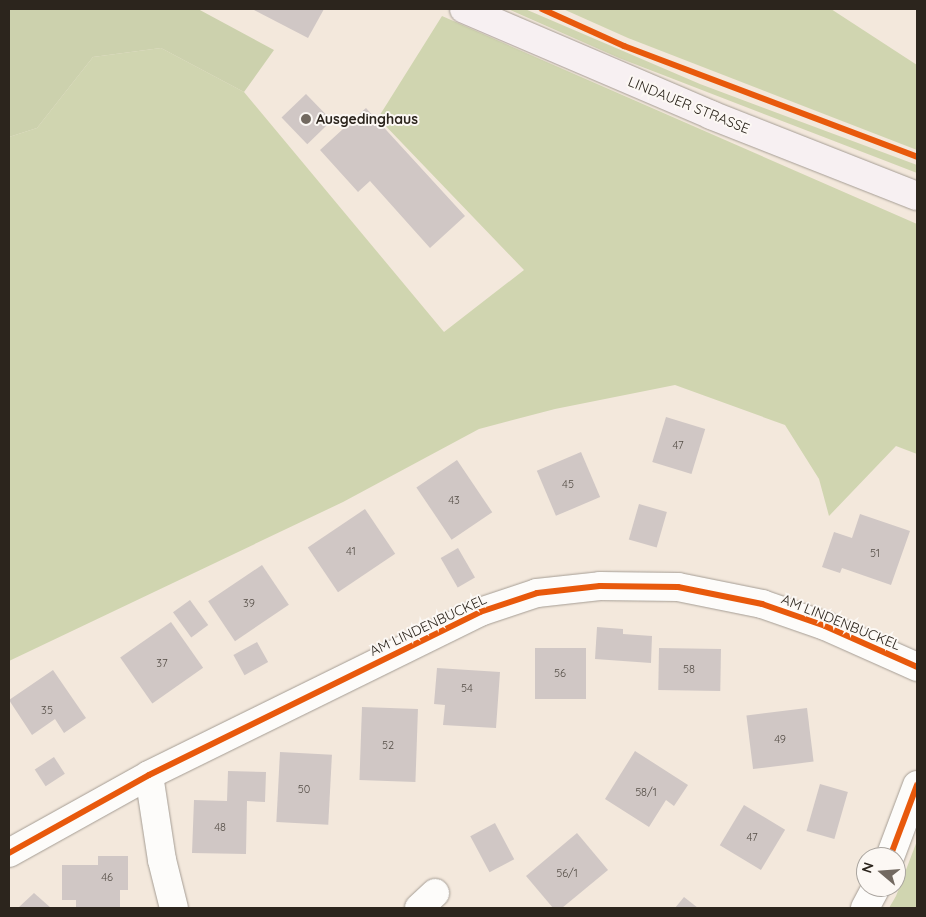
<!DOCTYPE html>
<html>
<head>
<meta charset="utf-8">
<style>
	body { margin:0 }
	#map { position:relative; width:926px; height:917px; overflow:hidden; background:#f3e8dc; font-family:Quicksand,sans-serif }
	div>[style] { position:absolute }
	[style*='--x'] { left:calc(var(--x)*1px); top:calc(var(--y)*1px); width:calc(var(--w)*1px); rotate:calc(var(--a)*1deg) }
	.green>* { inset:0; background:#d0d5b0 }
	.forest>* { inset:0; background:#ccd1ad }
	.building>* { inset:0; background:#d0c7c5; transform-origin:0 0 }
	.roads { filter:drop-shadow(0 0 1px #a59d94) drop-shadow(0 0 1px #a59d94) }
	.minor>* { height:28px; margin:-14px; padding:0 14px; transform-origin:14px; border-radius:14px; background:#fdfcfa }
	.major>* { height:28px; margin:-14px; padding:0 14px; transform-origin:14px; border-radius:14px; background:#f7f0f2 }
	.cycleway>* { height:6px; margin:-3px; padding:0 3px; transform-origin:3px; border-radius:3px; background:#e8590c }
	.dots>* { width:14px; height:14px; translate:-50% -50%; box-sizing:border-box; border:2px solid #fcf8f4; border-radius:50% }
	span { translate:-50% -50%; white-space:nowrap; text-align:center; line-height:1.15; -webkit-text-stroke:4px #fcf8f4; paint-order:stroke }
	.number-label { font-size:11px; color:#554e47 }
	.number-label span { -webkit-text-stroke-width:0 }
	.street-label { font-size:14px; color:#2c251d }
	.poi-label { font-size:14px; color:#2c251d; font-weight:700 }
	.left { translate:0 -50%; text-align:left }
	.frame { position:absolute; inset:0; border:10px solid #2c251d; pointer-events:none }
	.north { position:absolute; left:856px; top:847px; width:50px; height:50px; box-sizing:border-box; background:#fcf8f4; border:1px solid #a9a49e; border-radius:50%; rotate:288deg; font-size:14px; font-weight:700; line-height:20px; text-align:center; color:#2c251d }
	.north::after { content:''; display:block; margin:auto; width:18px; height:22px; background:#726960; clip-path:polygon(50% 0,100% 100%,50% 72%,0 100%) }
</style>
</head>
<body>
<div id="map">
	<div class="green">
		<i style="clip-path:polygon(508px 9px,525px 9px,700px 84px,917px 165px,917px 173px,619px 58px)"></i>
		<i style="clip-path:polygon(563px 9px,831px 9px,917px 65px,917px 150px,628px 38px)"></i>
		<i style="clip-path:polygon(442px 16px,917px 224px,917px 454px,896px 446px,829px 516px,819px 479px,785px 425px,675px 385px,555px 409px,479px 429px,343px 502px,9px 661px,9px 137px,37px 128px,93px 57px,161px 48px,244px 92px,444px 332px,524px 270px,378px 118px)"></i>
		<i style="clip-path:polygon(917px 841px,917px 908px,889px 908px,896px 896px)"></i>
	</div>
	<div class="forest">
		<i style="clip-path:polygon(9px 9px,198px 9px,274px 50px,244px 92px,161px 48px,93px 57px,37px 128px,9px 137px)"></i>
	</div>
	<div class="building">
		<i style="clip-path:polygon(252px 9px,324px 9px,308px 38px)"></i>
		<i style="left:306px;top:94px;width:37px;height:34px;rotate:46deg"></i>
		<i style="clip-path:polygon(366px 108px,465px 216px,430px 248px,370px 181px,358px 192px,320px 150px)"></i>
		<i style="left:666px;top:417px;width:41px;height:47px;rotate:17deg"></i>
		<i style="left:581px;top:452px;width:49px;height:48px;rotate:67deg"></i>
		<i style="left:457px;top:460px;width:63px;height:49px;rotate:56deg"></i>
		<i style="left:639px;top:504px;width:29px;height:37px;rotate:16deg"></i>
		<i style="left:365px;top:509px;width:54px;height:69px;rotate:56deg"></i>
		<i style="clip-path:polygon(860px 514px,910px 531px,891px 585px,842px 568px,840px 573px,822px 567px,834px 532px,852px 538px)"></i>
		<i style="left:458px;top:548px;width:34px;height:20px;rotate:60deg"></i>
		<i style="left:262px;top:565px;width:48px;height:65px;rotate:56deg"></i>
		<i style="left:190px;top:600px;width:31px;height:21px;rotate:54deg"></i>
		<i style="left:171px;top:622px;width:56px;height:62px;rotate:55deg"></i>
		<i style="clip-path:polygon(597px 627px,623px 629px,623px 634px,652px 636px,651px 663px,595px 659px)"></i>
		<i style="left:257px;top:642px;width:23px;height:27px;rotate:61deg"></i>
		<i style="left:535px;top:648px;width:51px;height:51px"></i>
		<i style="left:659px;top:648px;width:62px;height:42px;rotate:1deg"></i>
		<i style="clip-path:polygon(437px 668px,500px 672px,496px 728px,443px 725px,445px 705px,434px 704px)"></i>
		<i style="clip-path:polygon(53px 670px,86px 718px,64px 733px,55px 719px,32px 735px,9px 700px)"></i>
		<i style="left:362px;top:707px;width:56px;height:73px;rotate:2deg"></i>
		<i style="left:807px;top:708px;width:54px;height:61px;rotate:83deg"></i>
		<i style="clip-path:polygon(635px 751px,688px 785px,674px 806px,666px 800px,649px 827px,605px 799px)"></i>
		<i style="left:280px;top:752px;width:52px;height:70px;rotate:3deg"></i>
		<i style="left:54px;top:757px;width:20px;height:23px;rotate:57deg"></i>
		<i style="clip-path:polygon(228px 771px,266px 772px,265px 802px,247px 801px,246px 854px,192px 853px,194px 800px,227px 801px)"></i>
		<i style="left:820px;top:784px;width:29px;height:49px;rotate:16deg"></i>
		<i style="left:744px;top:805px;width:48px;height:47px;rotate:31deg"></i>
		<i style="left:495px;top:823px;width:41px;height:28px;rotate:62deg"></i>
		<i style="clip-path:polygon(577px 833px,608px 870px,562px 908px,553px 908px,526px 876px)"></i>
		<i style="clip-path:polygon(98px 856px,128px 856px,128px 890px,120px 890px,120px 908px,76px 908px,76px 900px,62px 900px,62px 865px,98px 865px)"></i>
		<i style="clip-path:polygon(34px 893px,51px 908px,18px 908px)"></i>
		<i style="clip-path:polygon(684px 897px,698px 908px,675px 908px)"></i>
	</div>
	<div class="roads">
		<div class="minor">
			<i style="--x:149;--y:775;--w:86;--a:81.3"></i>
			<i style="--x:162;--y:860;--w:49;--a:76"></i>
			<i style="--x:9;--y:853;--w:160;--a:-29.1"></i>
			<i style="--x:149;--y:775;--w:369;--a:-26.2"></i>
			<i style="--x:480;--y:612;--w:60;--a:-18.4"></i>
			<i style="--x:537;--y:593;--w:63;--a:-6.3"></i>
			<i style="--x:600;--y:586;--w:78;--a:0.7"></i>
			<i style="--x:678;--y:587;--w:86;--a:11.4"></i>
			<i style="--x:762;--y:604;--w:67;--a:19.2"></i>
			<i style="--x:825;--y:626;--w:101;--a:24"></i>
			<i style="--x:890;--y:857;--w:77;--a:-69.4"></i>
			<i style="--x:419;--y:908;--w:22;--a:-43"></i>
			<i style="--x:865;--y:908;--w:24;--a:-62"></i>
		</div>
		<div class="major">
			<i style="--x:464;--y:9;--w:269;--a:23.2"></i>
			<i style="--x:711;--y:115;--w:221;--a:21.5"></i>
		</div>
	</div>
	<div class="cycleway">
		<i style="--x:542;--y:9;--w:90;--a:24.3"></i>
		<i style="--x:624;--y:46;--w:313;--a:20.7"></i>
		<i style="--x:9;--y:853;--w:160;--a:-29.1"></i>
		<i style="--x:149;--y:775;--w:369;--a:-26.2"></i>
		<i style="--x:480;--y:612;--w:60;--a:-18.4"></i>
		<i style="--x:537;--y:593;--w:63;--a:-6.3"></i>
		<i style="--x:600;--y:586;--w:78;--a:0.7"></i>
		<i style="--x:678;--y:587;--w:86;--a:11.4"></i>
		<i style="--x:762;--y:604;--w:67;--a:19.2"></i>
		<i style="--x:825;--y:626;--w:101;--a:24"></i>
		<i style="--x:890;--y:857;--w:77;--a:-69.4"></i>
	</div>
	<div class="dots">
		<i style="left:306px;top:119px;background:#726960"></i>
	</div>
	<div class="number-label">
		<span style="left:678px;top:445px">47</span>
		<span style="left:568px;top:484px">45</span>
		<span style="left:454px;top:500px">43</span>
		<span style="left:351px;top:551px">41</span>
		<span style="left:875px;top:553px">51</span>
		<span style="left:249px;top:603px">39</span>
		<span style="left:162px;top:663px">37</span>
		<span style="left:689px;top:669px">58</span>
		<span style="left:560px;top:673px">56</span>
		<span style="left:467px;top:688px">54</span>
		<span style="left:47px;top:710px">35</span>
		<span style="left:780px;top:739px">49</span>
		<span style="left:388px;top:745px">52</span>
		<span style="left:304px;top:789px">50</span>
		<span style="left:646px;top:792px">58/1</span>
		<span style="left:220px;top:827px">48</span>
		<span style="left:752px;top:837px">47</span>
		<span style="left:567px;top:873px">56/1</span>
		<span style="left:107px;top:877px">46</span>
	</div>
	<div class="street-label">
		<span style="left:689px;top:105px;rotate:22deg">LINDAUER STRASSE</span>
		<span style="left:841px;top:622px;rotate:22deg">AM LINDENBUCKEL</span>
		<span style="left:428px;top:625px;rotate:-25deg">AM LINDENBUCKEL</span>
	</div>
	<div class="poi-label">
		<span class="left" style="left:316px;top:119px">Ausgedinghaus</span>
	</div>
	<div class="frame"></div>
	<div class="north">N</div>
</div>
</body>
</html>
